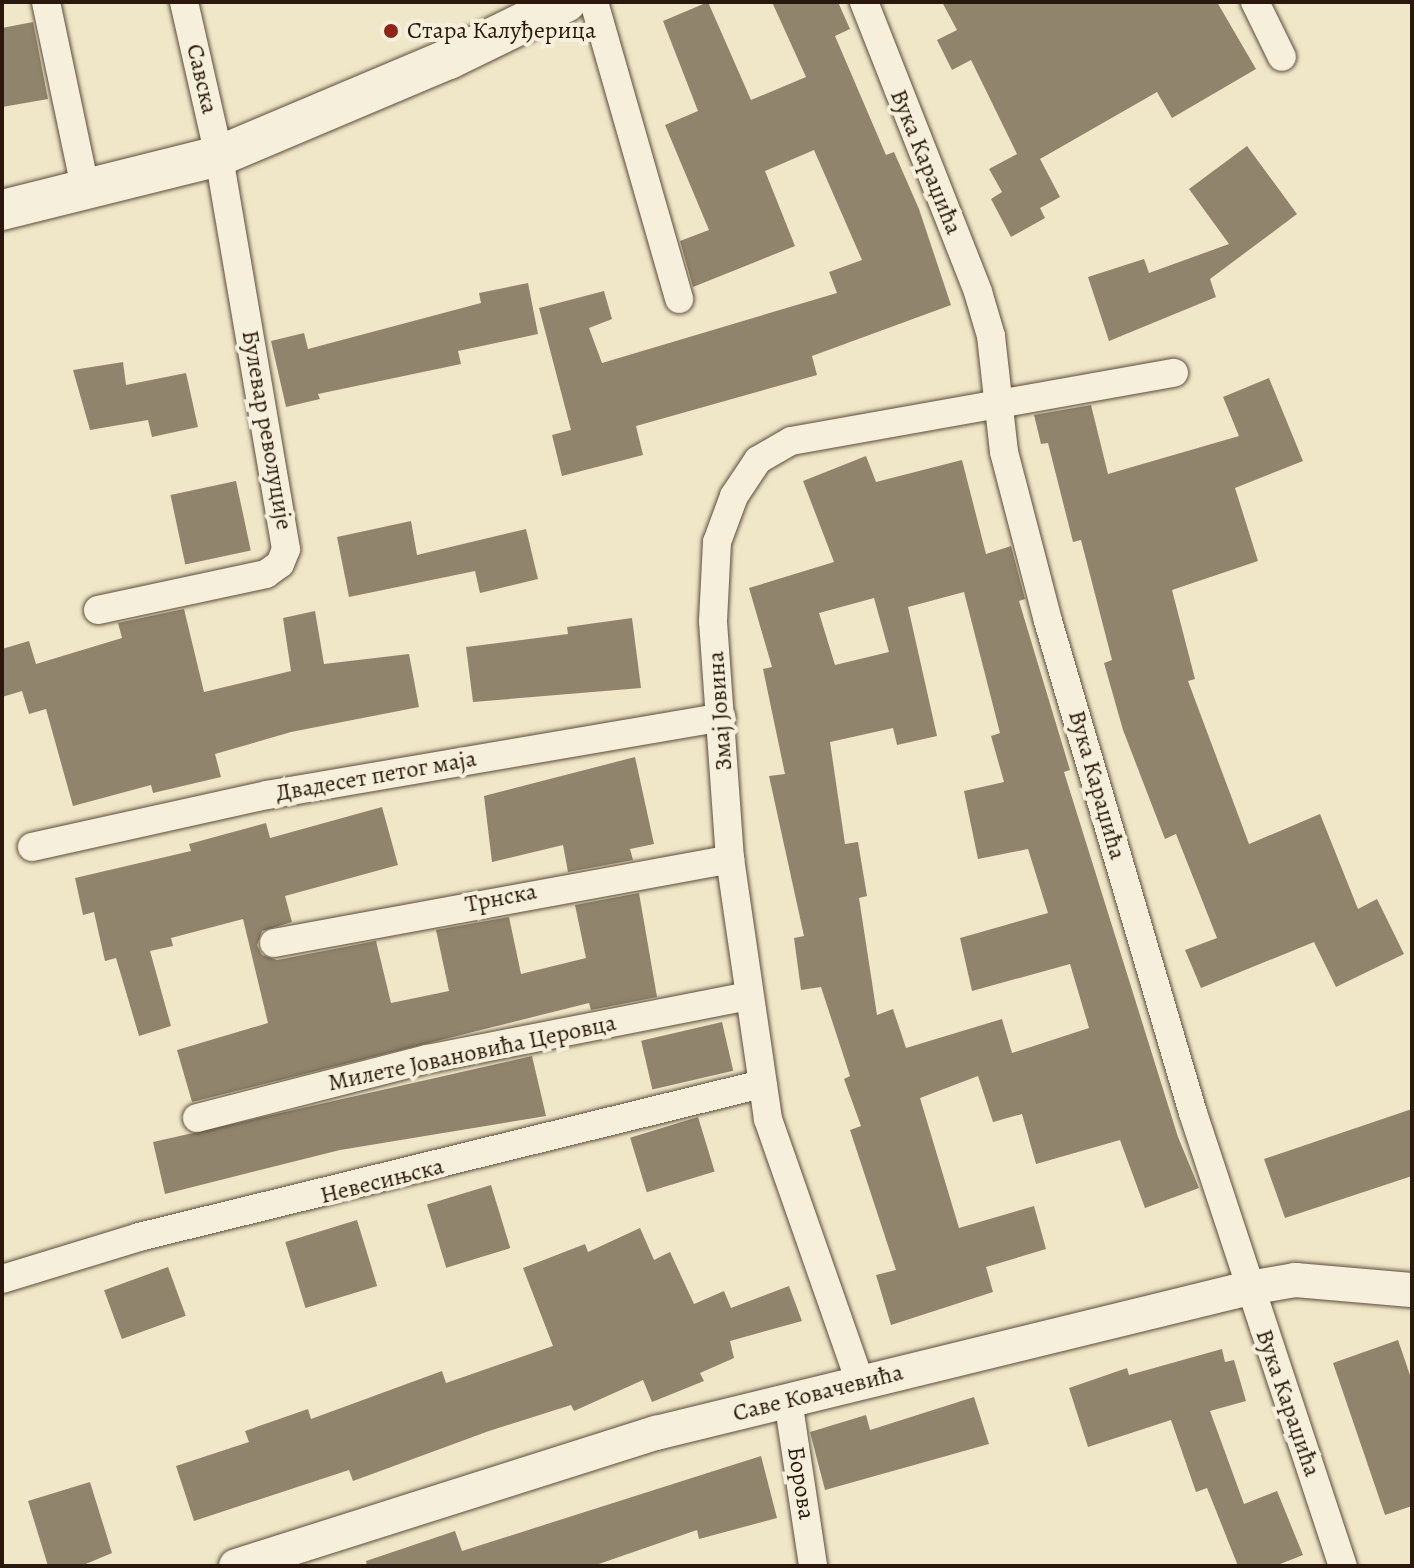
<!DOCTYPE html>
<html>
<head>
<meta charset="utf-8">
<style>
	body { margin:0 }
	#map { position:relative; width:1414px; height:1568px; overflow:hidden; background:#f0e7c8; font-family:Alegreya,serif }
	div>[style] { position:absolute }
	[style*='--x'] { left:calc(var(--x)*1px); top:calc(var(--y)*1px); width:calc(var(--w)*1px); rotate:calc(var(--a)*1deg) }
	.building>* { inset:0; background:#90846d; transform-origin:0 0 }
	.roads { filter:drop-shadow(0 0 2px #5b4c3a) drop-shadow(0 0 2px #5b4c3a) }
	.minor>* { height:28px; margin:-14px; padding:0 14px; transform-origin:14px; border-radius:14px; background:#f5efdb }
	.tertiary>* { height:34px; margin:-17px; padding:0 17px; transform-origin:17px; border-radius:17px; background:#f5efdb }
	.secondary>* { height:40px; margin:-20px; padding:0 20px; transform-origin:20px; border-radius:20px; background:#f5efdb }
	.dots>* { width:22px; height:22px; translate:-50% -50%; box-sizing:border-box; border:4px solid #f5efdb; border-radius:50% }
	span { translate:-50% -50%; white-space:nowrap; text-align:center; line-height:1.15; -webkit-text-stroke:8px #f5efdb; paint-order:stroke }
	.poi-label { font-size:24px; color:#29180b }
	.left { translate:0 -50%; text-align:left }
	.street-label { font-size:24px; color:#29180b }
	.frame { position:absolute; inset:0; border:4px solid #29180b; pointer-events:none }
</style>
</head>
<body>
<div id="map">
	<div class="building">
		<i style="clip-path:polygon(708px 2px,751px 100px,806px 77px,772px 2px,838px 2px,850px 29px,835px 36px,886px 155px,894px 152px,919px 209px,951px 305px,812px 356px,817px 375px,636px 426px,643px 455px,562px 476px,552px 435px,571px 430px,539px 308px,604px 291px,612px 319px,589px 328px,602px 363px,837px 293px,829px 272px,862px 260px,814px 150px,765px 171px,795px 246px,693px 287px,680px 241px,709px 230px,665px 125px,698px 111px,663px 21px)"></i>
		<i style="clip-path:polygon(942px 2px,1217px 2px,1256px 69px,1172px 118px,1157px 92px,1040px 159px,1060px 197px,1040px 208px,1045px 218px,1011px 237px,991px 199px,1002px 192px,989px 169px,1017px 154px,971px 60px,952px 70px,937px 40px,957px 30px)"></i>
		<i style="clip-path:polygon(33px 22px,48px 99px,2px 107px,2px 28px)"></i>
		<i style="clip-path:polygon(1247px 146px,1297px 214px,1210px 279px,1216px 297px,1109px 341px,1088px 277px,1144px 259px,1149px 273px,1229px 244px,1189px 189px)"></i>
		<i style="clip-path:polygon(528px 283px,538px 334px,458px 351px,461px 364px,318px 394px,320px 399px,286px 407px,271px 341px,304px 333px,308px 349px,481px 303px,479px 293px)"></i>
		<i style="clip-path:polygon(123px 362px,126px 385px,186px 373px,198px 427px,152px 437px,148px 420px,90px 430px,73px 370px)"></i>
		<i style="clip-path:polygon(1269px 378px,1303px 461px,1235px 488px,1258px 561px,1172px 590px,1195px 679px,1188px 681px,1249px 844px,1320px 814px,1358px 909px,1377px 899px,1404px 954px,1336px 987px,1314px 942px,1201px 988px,1185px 950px,1217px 938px,1176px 834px,1165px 839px,1123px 730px,1104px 663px,1112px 660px,1081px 540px,1073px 542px,1048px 443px,1041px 444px,1034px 415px,1091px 405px,1108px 474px,1239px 436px,1223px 397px)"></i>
		<i style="clip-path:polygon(evenodd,866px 456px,876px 482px,962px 460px,986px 554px,1011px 546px,1025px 599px,1019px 601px,1070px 770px,1064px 772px,1178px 1137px,1199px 1188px,1145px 1208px,1120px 1140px,1036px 1164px,1022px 1114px,993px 1122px,978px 1076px,920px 1098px,959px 1228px,1034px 1206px,1046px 1249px,986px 1267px,993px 1292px,891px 1325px,876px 1275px,896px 1270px,850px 1130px,861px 1126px,844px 1079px,850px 1076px,821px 987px,801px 990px,794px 938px,804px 936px,769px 776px,785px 774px,763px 669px,772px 667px,749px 588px,834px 562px,803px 481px,866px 456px,964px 592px,1000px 733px,991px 736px,1004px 782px,964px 791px,978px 859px,1028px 849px,1048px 913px,960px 938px,972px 991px,1070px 964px,1089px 1028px,1012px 1053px,1002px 1019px,906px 1048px,893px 1009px,877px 1015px,859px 898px,867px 896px,858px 842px,845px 844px,830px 742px,893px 728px,897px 745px,937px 736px,908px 607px,964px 592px,866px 456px,874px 598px,889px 652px,835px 665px,819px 613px,874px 598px)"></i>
		<i style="left:236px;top:481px;width:71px;height:67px;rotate:78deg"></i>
		<i style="clip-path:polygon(411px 521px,417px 555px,526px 529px,538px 579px,480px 593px,475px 571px,349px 597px,337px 537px)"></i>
		<i style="clip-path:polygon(184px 609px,204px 692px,291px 671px,283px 618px,315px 611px,324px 664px,409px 654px,419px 707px,291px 732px,215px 754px,221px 777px,153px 793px,151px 785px,73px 806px,46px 709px,29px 714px,22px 691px,2px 697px,2px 649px,29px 641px,36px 664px,122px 638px,118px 623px)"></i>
		<i style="clip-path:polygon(632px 618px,641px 688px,473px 702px,466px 647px,568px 634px,567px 627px)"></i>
		<i style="clip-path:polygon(635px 757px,654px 844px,630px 849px,633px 860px,568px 872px,563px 845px,492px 862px,484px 796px)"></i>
		<i style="clip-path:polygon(382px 807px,398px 865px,285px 896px,292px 922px,262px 931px,257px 945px,262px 955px,277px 960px,376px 941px,391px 1003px,449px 991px,436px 930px,509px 917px,521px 974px,586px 958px,575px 905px,639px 893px,657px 997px,591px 1010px,589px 1003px,192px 1102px,177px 1050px,268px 1023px,243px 919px,171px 938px,173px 946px,150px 951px,171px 1026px,139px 1036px,116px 958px,105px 961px,94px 912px,83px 915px,75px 878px,191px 851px,189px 844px,266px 823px,270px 838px)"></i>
		<i style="left:722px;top:1022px;width:50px;height:83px;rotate:77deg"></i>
		<i style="clip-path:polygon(532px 1056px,546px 1116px,340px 1150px,165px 1194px,153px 1142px)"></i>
		<i style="clip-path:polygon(1412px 1109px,1412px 1176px,1285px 1218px,1264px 1159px)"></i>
		<i style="left:698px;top:1117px;width:57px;height:71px;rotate:73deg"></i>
		<i style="left:491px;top:1185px;width:66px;height:67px;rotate:73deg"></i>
		<i style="left:357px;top:1220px;width:69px;height:75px;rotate:73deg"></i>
		<i style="clip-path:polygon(640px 1228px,654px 1260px,670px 1252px,694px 1304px,724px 1291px,731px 1308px,789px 1286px,802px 1321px,730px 1341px,734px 1358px,700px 1373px,704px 1381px,652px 1402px,643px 1380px,574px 1411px,571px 1405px,489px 1431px,353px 1481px,349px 1470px,194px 1521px,176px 1466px,249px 1442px,245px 1431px,308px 1409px,311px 1419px,442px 1371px,446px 1383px,553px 1346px,523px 1268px,585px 1244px,588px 1252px)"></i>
		<i style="left:168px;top:1267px;width:52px;height:68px;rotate:70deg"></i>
		<i style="clip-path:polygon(1398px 1340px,1412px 1381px,1412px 1506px,1385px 1515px,1333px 1363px)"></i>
		<i style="clip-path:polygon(1222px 1349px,1225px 1362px,1234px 1360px,1246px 1401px,1210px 1411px,1244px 1504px,1277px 1491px,1303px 1555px,1275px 1566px,1238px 1566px,1207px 1488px,1196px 1492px,1171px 1420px,1088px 1447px,1069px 1388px,1127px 1368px,1129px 1375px)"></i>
		<i style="clip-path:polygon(974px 1397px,989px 1444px,825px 1490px,810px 1432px,866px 1415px,870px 1430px)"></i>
		<i style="clip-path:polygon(761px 1456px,777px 1518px,699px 1539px,697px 1530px,593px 1566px,367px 1566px,366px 1561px,455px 1531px,462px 1551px)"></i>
		<i style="clip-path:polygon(90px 1482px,112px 1553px,81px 1566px,48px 1566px,28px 1501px)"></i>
	</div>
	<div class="roads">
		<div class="minor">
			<i style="--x:46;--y:2;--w:194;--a:78.1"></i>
			<i style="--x:594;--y:2;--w:309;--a:74"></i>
			<i style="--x:864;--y:2;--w:312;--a:68.5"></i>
			<i style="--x:978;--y:292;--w:46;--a:73.5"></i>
			<i style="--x:991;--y:336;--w:117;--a:83.6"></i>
			<i style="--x:1004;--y:452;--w:175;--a:75.4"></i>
			<i style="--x:1048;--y:621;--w:513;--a:73.58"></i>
			<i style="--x:1193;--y:1113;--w:477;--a:71.7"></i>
			<i style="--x:1255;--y:2;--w:61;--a:63.9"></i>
			<i style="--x:98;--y:610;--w:172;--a:-12.1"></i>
			<i style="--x:266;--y:574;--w:17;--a:-36"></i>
			<i style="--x:280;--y:564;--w:16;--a:-68"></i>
			<i style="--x:286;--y:549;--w:399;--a:-99.7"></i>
			<i style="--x:219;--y:156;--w:158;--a:-102.8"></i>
			<i style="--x:32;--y:847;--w:241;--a:-12.5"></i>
			<i style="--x:267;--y:795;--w:461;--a:-9.7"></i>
			<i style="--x:274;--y:943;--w:464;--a:-10.4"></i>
			<i style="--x:197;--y:1118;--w:237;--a:-14.4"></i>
			<i style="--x:427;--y:1059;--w:328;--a:-11.1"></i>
			<i style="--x:2;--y:1279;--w:143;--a:-17"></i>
			<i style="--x:139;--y:1237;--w:642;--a:-13.8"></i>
			<i style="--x:860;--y:1382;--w:279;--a:-109.3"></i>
			<i style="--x:768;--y:1119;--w:263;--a:-98.3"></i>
			<i style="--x:730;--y:859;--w:239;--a:-94.1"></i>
			<i style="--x:713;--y:621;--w:79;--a:-87.1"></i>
			<i style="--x:717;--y:542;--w:49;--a:-69.7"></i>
			<i style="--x:734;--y:496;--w:43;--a:-56.3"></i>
			<i style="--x:758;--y:460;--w:38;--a:-30"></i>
			<i style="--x:791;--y:441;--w:389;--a:-10.1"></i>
			<i style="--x:788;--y:1400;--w:168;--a:81.4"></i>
		</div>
		<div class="tertiary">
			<i style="--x:236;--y:1566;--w:441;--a:-17.6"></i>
			<i style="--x:656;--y:1433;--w:610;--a:-13.74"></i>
			<i style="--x:1249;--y:1288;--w:47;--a:-9.9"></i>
			<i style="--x:1295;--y:1280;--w:117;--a:4.9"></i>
		</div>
		<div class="secondary">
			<i style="--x:2;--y:210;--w:224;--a:-14"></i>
			<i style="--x:219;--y:156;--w:250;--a:-22.9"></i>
			<i style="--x:449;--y:59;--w:130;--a:-26"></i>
		</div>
	</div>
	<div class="dots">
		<i style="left:391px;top:31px;background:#8f2418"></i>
	</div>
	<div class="poi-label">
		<span class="left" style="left:407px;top:31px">Стара Калуђерица</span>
	</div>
	<div class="street-label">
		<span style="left:202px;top:79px;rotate:77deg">Савска</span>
		<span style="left:926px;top:162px;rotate:68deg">Вука Караџића</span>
		<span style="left:267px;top:430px;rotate:80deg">Булевар револуције</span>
		<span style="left:720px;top:711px;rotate:-94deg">Змај Јовина</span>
		<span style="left:376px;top:776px;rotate:-10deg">Двадесет петог маја</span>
		<span style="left:1097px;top:785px;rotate:74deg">Вука Караџића</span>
		<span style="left:501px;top:898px;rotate:-11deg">Трнска</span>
		<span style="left:472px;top:1053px;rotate:-12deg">Милете Јовановића Церовца</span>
		<span style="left:382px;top:1181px;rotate:-14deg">Невесињска</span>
		<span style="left:818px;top:1393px;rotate:-14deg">Саве Ковачевића</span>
		<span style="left:1288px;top:1403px;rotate:71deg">Вука Караџића</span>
		<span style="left:801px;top:1483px;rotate:81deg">Борова</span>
	</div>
	<div class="frame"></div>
</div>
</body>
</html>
